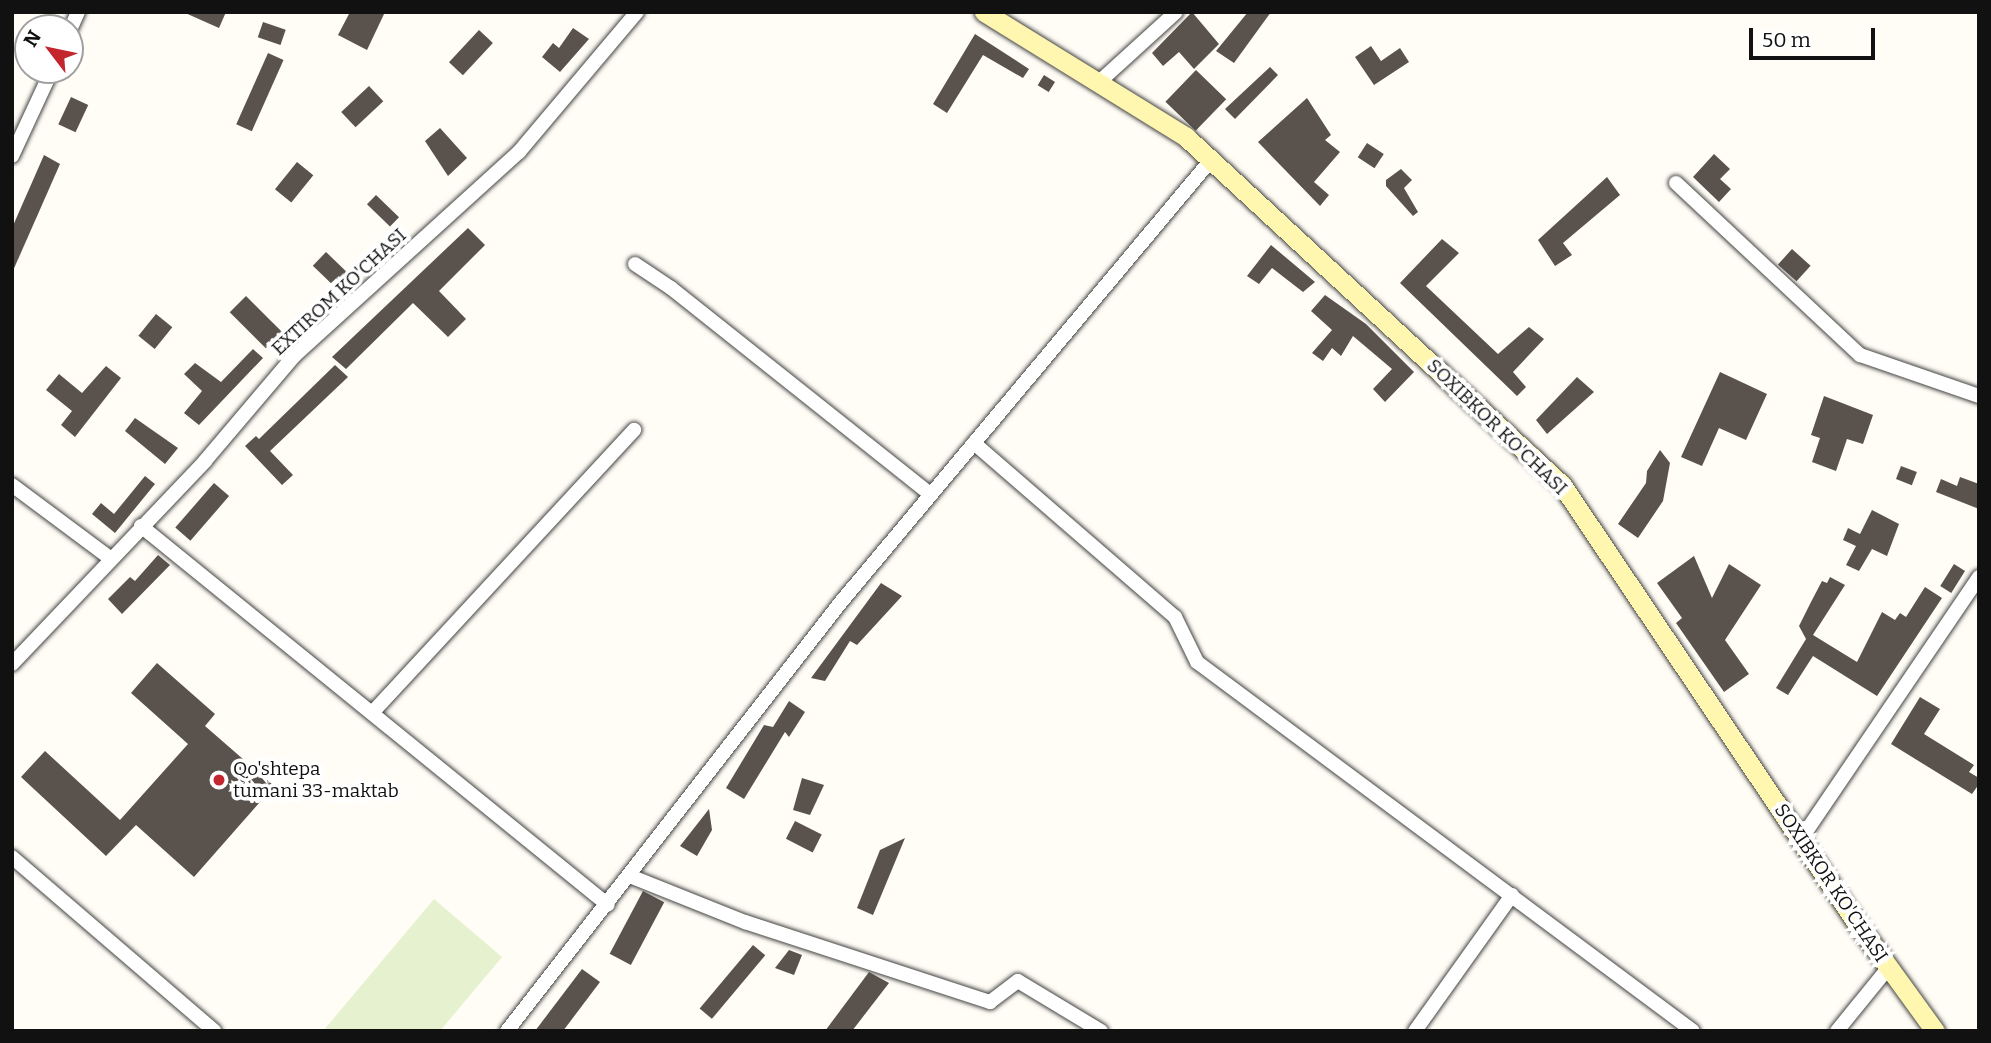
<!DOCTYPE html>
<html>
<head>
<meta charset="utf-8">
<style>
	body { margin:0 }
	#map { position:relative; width:1991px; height:1043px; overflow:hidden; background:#fffdf5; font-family:Bitter,serif }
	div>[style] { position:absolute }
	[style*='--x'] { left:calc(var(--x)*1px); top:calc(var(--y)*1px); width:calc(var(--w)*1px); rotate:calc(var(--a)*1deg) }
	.pitch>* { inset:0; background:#e6f2cf }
	.building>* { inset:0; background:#5a524d; transform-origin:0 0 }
	.roads { filter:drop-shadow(0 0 2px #444) drop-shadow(0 0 2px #444) }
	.minor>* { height:14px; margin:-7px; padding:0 7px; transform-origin:7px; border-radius:7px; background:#fff }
	.secondary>* { height:19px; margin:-9.5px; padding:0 9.5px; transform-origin:9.5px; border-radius:9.5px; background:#fff6b0 }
	.dots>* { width:19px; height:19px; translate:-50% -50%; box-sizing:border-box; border:4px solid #fff; border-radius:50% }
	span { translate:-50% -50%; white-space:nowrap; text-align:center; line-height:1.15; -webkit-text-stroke:7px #fff; paint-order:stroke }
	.street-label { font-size:19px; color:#111 }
	.poi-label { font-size:19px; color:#111 }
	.left { translate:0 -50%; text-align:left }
	.frame { position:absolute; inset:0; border:14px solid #111; pointer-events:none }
	.north { position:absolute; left:14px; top:14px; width:70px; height:70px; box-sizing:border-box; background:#fff; border:2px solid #a0a0a0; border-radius:50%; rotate:302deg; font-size:19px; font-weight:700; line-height:28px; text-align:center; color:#111 }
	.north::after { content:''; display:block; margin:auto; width:24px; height:32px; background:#c4262e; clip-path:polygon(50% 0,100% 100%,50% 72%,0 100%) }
	.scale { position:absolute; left:1749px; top:28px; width:126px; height:32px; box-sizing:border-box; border:4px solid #111; border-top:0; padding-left:9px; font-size:21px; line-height:24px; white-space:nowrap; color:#111; -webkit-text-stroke:5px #fff; paint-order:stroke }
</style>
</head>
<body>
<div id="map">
	<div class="pitch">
		<i style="clip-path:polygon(434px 899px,502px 957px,440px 1031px,323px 1031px)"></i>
	</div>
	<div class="building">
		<i style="clip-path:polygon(183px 12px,226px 12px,219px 28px)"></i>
		<i style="clip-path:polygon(350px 12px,385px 12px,367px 50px,338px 35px)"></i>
		<i style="clip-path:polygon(1192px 12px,1219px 44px,1194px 69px,1179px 52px,1163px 66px,1152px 53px)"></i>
		<i style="clip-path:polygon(1248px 12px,1271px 12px,1234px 63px,1216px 51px)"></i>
		<i style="left:263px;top:22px;width:24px;height:16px;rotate:19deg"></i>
		<i style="clip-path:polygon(573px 28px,589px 39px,560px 72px,542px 57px,553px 43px,559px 48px)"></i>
		<i style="left:479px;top:30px;width:19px;height:44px;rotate:43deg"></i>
		<i style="clip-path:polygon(975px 34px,1029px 69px,1023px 78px,983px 55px,947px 113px,933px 104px)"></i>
		<i style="clip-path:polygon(1371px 46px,1381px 61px,1400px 48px,1409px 62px,1374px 85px,1355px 57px)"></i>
		<i style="left:268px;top:53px;width:17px;height:78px;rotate:24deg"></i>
		<i style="clip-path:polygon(1270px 67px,1278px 75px,1235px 119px,1225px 109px)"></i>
		<i style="left:1196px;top:70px;width:42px;height:44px;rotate:44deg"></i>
		<i style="left:1044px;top:75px;width:13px;height:12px;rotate:32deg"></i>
		<i style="left:369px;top:86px;width:21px;height:38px;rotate:47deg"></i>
		<i style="left:71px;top:97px;width:19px;height:30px;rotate:25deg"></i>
		<i style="clip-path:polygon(1307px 98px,1331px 135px,1325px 140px,1340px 152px,1314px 182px,1329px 195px,1320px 206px,1258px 142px)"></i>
		<i style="clip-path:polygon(440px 128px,467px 158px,448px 176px,425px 141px)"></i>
		<i style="left:1367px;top:143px;width:20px;height:17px;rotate:33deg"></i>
		<i style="clip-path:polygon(1714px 154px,1730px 169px,1720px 179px,1731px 189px,1719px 202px,1693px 177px)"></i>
		<i style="clip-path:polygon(44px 155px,60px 164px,12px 273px,12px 228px)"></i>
		<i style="left:297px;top:162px;width:21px;height:35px;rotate:39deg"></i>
		<i style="clip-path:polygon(1401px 169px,1412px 180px,1404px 188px,1418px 212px,1413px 216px,1386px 186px,1386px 180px)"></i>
		<i style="clip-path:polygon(1607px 177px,1620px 195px,1563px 243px,1572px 255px,1555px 266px,1538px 240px)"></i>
		<i style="left:376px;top:195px;width:32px;height:13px;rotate:44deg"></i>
		<i style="clip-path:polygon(468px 228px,485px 245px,439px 291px,466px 319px,448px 337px,413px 303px,346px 369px,332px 357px)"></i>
		<i style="clip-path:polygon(1442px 239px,1459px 253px,1426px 286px,1498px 354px,1529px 327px,1544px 339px,1513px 372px,1526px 387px,1517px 396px,1400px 283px)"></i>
		<i style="clip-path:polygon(1271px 245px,1315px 282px,1303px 292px,1272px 268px,1259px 284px,1247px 276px)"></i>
		<i style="left:1792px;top:249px;width:25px;height:21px;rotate:42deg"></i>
		<i style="left:326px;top:252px;width:30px;height:19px;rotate:44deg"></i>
		<i style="clip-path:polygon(1325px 295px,1366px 324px,1414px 372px,1385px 402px,1373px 389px,1392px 369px,1353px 336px,1341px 356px,1332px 348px,1323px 361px,1312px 353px,1332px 330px,1311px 311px)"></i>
		<i style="left:246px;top:296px;width:51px;height:23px;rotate:45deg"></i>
		<i style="left:156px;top:314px;width:21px;height:28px;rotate:39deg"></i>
		<i style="clip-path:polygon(253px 349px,263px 358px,199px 425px,184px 413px,202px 391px,184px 374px,195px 363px,221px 382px)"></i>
		<i style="clip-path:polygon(335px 365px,348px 377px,270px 451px,293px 475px,282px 485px,245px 446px,256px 436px,259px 439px)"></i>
		<i style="clip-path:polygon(106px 366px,121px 378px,75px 437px,61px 425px,72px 411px,46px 390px,59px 374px,82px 393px)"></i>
		<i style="clip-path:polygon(1720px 372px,1767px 394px,1746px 440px,1719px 428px,1702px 466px,1681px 457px)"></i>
		<i style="clip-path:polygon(1577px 377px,1594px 392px,1547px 434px,1536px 420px)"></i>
		<i style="clip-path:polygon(1824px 396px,1873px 415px,1863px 444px,1847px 439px,1836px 471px,1812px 462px,1820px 438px,1811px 435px)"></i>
		<i style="clip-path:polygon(135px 418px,178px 448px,165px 464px,125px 431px)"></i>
		<i style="clip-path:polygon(1660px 450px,1670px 463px,1663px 501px,1638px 538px,1618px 524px,1646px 483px,1647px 471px)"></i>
		<i style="left:1901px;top:466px;width:17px;height:14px;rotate:21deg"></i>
		<i style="clip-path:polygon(145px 476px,155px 484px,115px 533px,92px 514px,101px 503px,114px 514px)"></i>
		<i style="clip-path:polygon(1960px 477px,1979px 484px,1979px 509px,1936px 492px,1941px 479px,1957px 486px)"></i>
		<i style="left:214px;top:483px;width:20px;height:59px;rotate:41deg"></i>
		<i style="clip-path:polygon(1872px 510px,1899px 524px,1887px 556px,1872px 549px,1859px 571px,1846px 565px,1856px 546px,1843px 540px,1848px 528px,1860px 534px)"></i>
		<i style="clip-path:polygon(158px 555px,170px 565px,122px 614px,108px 599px,130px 577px,135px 581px)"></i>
		<i style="clip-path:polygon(1694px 556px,1712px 598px,1729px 564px,1761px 585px,1725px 640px,1749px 674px,1724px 692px,1676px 623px,1682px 618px,1657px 583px)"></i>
		<i style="left:1954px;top:564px;width:13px;height:26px;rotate:32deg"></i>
		<i style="clip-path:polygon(1830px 577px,1845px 585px,1813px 635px,1857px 662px,1882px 612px,1895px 620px,1900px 613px,1906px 617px,1925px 587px,1942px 598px,1877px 696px,1813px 656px,1788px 695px,1776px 688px,1806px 639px,1799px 626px,1811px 602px,1822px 581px,1827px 583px)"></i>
		<i style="clip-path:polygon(881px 583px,902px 596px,857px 645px,850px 641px,825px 681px,811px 678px)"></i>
		<i style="clip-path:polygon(157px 663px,215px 714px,205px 726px,274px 786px,194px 877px,136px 825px,106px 856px,21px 777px,45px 751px,120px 820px,188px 744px,131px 693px)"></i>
		<i style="clip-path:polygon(1920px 697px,1940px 709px,1924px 734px,1974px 765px,1969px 772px,1979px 778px,1979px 784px,1972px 794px,1891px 744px)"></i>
		<i style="clip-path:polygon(789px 701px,805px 712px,789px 737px,785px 732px,744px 799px,726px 788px,764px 725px,773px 727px)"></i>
		<i style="clip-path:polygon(802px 778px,824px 785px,810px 815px,793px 810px)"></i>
		<i style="clip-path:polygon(709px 809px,712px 830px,697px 856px,680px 846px)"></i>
		<i style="left:795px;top:821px;width:30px;height:20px;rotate:27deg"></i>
		<i style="clip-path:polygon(905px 838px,873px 915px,857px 908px,880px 850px)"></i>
		<i style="left:643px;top:891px;width:24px;height:71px;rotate:28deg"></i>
		<i style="left:753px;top:945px;width:16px;height:83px;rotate:40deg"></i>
		<i style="clip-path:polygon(789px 950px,802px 955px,794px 975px,775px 968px)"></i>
		<i style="clip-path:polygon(582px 969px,600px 982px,563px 1031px,535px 1031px)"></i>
		<i style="clip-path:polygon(869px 972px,889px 983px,852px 1031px,825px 1031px)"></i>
	</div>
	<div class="roads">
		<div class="minor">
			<i style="--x:70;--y:30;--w:20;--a:-66"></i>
			<i style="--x:1098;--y:83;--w:105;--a:-42.3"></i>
			<i style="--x:12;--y:156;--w:95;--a:-65.1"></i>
			<i style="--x:1676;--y:183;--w:252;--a:43.1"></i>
			<i style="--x:1860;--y:355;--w:126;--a:19"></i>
			<i style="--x:635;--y:264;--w:43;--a:33.7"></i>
			<i style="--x:671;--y:288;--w:332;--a:38.5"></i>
			<i style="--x:974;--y:443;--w:266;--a:40.9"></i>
			<i style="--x:1175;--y:617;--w:50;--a:63.9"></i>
			<i style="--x:1197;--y:662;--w:618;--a:36.65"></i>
			<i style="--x:12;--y:485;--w:122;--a:36.7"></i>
			<i style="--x:141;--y:526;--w:601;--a:39.06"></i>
			<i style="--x:12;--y:664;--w:280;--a:-46.4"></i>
			<i style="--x:205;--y:461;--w:139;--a:-49.7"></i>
			<i style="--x:295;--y:355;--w:302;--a:-42.2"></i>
			<i style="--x:519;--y:152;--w:183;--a:-49.9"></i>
			<i style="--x:372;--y:713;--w:386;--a:-47.2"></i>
			<i style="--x:1801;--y:839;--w:317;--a:-55.8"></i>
			<i style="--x:12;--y:857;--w:267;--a:40.7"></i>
			<i style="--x:630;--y:876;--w:124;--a:21.8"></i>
			<i style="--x:745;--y:922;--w:258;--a:18.1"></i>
			<i style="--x:990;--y:1002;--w:35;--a:-37"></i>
			<i style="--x:1018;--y:981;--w:97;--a:31.1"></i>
			<i style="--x:507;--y:1031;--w:544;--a:-52.1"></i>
			<i style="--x:841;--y:602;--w:576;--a:-50.07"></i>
			<i style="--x:1415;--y:1031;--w:167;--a:-54.5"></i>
			<i style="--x:1837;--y:1031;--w:82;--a:-50.9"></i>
		</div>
		<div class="secondary">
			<i style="--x:984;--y:12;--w:238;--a:31.7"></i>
			<i style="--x:1186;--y:137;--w:512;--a:42.79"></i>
			<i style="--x:1562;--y:485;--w:527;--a:56.07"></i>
			<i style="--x:1856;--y:922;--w:135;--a:54.1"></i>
		</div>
	</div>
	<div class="dots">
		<i style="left:219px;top:780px;background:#c4262e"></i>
	</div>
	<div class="street-label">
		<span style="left:339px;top:292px;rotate:-43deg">EXTIROM KO'CHASI</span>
		<span style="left:1497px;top:427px;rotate:44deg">SOXIBKOR KO'CHASI</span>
		<span style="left:1831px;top:883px;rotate:56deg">SOXIBKOR KO'CHASI</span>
	</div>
	<div class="poi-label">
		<span class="left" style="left:233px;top:780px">Qo'shtepa<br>tumani 33-maktab</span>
	</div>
	<div class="frame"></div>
	<div class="north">N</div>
	<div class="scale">50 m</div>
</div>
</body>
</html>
